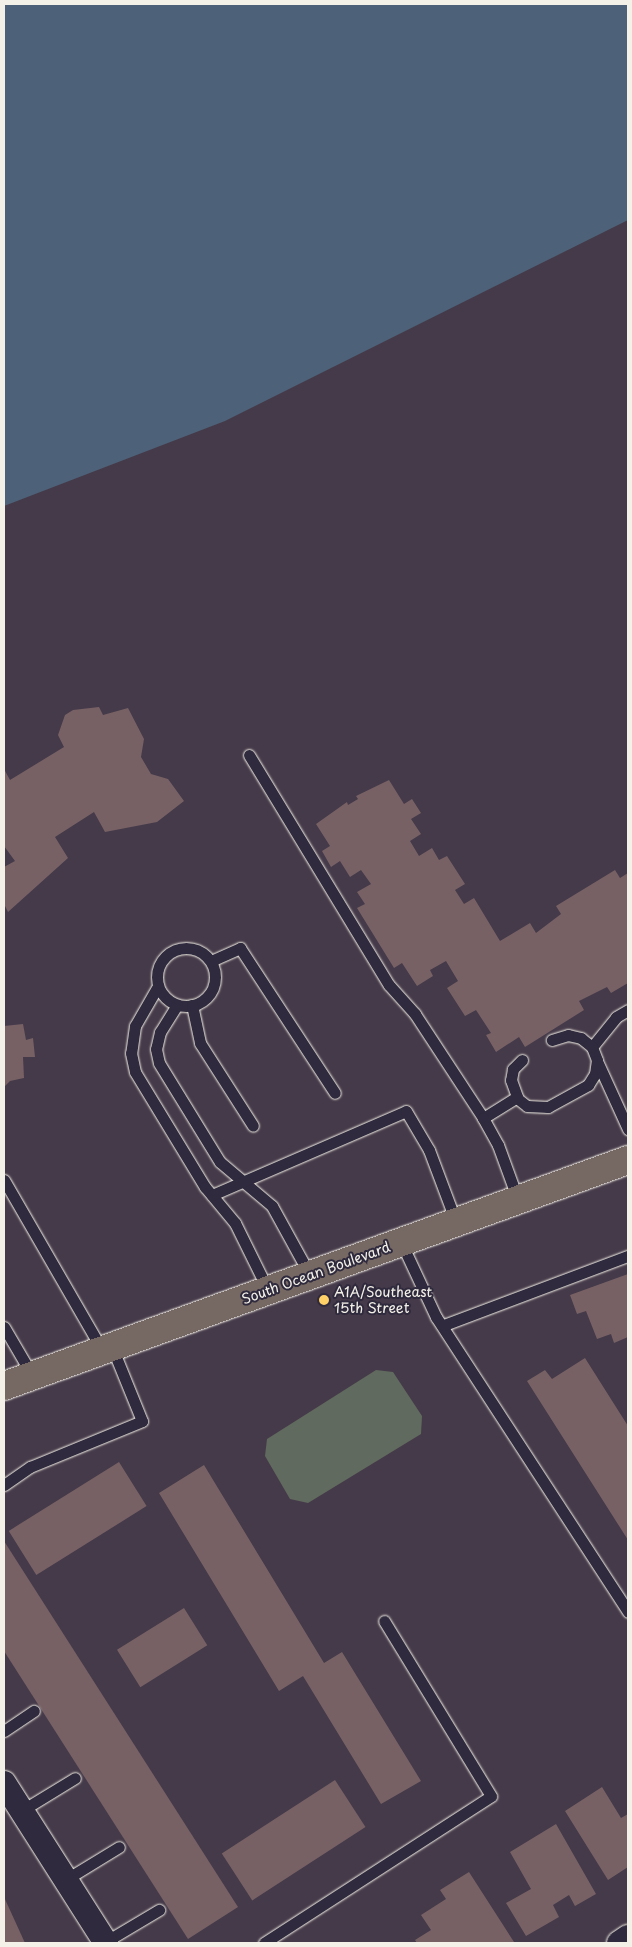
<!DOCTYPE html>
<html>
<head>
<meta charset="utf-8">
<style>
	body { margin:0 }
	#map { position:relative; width:632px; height:1947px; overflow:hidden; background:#453a49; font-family:"Playpen Sans",sans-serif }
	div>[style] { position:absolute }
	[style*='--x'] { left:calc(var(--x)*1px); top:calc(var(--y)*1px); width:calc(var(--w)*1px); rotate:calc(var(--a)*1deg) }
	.green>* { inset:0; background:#616a5e }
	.water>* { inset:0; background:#4d6178 }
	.building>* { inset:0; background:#776165; transform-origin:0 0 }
	.roads { filter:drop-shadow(0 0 1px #f4f1e8) drop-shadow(0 0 1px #f4f1e8) }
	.lane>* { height:11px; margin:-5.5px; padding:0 5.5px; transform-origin:5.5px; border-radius:5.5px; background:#2f2a3d }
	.lane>.ring { margin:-5.5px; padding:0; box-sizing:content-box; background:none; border:11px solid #2f2a3d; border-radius:50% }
	.street>* { height:24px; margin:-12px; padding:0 12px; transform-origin:12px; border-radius:12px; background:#2f2a3d }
	.primary>* { height:28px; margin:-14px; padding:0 14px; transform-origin:14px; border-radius:14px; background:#766964 }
	.dots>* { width:14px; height:14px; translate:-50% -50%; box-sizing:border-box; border:2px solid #2f2a3d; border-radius:50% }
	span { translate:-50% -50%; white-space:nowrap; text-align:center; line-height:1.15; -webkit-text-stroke:4px #2f2a3d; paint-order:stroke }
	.street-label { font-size:14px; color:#f4f1e8 }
	.poi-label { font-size:14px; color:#f4f1e8 }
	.left { translate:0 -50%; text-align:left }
	.frame { position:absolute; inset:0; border:5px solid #f4f1e8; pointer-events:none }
</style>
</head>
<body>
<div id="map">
	<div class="green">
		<i style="clip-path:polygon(376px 1370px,393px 1372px,422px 1416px,421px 1434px,308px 1503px,290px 1499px,265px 1456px,267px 1439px)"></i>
	</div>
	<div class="water">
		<i style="clip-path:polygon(4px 4px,628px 4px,628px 220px,225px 421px,4px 506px)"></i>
	</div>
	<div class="building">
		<i style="clip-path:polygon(99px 707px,103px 715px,128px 708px,144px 739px,141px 757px,151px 774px,168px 779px,184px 801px,157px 822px,105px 832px,94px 812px,55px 837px,68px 858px,8px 912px,4px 904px,4px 867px,15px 861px,4px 846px,4px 769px,10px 780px,64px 747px,58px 735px,65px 715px,73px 710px)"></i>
		<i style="clip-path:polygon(389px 780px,404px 804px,412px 799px,421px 813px,411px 819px,421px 834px,410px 841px,419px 856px,432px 848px,439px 860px,447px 856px,465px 884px,455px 890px,464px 904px,474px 898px,500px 941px,530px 923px,536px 933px,561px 914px,556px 906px,615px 870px,620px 878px,628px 873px,628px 983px,611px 993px,607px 987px,579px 1001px,584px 1010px,525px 1047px,519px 1037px,496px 1052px,486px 1035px,491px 1033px,476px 1010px,465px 1016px,447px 988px,458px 981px,446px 961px,430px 970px,433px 976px,417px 986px,402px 963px,394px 968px,357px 908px,365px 904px,357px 892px,371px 884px,361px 870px,350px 877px,340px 861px,331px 867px,322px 851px,330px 846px,316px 824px,347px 802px,348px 805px,358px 799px,356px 796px)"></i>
		<i style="clip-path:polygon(23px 1024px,26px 1040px,33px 1038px,35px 1057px,23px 1057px,24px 1078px,10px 1081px,4px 1087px,4px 1026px)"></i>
		<i style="clip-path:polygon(628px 1274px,628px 1337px,614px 1343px,611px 1334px,597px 1339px,586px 1311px,577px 1314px,570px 1295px)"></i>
		<i style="clip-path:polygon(585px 1358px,628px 1426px,628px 1540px,527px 1381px,545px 1370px,552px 1379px)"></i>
		<i style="left:119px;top:1462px;width:52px;height:130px;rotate:58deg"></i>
		<i style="clip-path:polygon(204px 1465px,324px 1663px,342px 1652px,421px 1781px,381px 1804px,303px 1676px,279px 1691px,159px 1493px)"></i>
		<i style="clip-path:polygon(4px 1541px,238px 1907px,188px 1939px,4px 1651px)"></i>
		<i style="left:184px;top:1608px;width:44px;height:79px;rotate:58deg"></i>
		<i style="left:335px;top:1780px;width:56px;height:135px;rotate:57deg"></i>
		<i style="clip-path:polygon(602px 1787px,621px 1818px,628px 1814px,628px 1867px,608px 1880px,565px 1811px)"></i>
		<i style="clip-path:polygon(556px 1824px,596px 1894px,575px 1906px,569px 1895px,553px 1905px,559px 1917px,526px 1936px,506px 1903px,531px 1889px,510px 1852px)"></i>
		<i style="clip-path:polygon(469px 1872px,514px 1942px,417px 1943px,415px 1940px,431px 1930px,421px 1915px,446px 1899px,440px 1890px)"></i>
		<i style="clip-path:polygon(4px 1897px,25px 1943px,4px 1943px)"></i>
	</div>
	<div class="roads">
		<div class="lane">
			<i style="--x:249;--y:755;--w:269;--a:58.7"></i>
			<i style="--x:389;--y:985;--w:39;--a:48"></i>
			<i style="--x:415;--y:1014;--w:124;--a:56.8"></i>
			<i class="ring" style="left:157px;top:948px;width:47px;height:47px"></i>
			<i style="--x:211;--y:961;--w:32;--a:-24"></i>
			<i style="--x:240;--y:948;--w:173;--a:56.8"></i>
			<i style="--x:158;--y:986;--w:46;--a:119.9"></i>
			<i style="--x:135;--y:1026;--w:27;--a:98"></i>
			<i style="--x:131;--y:1053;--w:19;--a:78"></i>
			<i style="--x:135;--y:1072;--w:135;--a:58.7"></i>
			<i style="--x:205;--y:1187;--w:47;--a:50.2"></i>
			<i style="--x:235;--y:1223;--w:75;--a:63.8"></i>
			<i style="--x:177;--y:1005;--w:32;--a:122"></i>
			<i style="--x:160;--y:1032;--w:17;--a:103"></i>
			<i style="--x:156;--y:1049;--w:14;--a:78"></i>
			<i style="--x:159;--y:1063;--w:116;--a:58.4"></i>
			<i style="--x:220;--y:1162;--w:68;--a:40.2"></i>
			<i style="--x:272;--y:1206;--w:79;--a:61.2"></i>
			<i style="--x:192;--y:1005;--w:39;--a:78"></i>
			<i style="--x:200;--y:1043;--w:98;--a:57.4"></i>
			<i style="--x:592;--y:1047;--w:38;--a:-51"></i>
			<i style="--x:616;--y:1017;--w:14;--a:-30"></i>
			<i style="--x:522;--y:1060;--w:13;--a:135"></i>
			<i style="--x:513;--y:1069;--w:11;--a:100"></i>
			<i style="--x:511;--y:1080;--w:20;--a:70"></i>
			<i style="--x:518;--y:1099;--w:11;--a:38"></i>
			<i style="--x:527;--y:1106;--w:21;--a:3"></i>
			<i style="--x:548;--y:1107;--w:46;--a:-28.8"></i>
			<i style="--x:588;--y:1085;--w:13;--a:-58"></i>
			<i style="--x:595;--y:1074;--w:14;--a:-82"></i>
			<i style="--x:597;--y:1060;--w:14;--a:-111"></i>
			<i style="--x:592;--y:1047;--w:14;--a:-141"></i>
			<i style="--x:581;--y:1038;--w:13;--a:-167"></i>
			<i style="--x:568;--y:1035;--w:17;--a:163"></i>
			<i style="--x:597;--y:1061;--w:75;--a:65.5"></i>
			<i style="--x:517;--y:1097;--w:40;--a:148"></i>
			<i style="--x:483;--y:1118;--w:31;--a:61"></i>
			<i style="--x:498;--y:1145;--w:59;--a:70"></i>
			<i style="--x:4;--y:1180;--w:196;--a:60"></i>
			<i style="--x:212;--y:1195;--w:211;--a:-23.4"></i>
			<i style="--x:406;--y:1111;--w:45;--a:59.5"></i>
			<i style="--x:429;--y:1150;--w:77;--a:69.4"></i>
			<i style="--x:401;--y:1242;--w:83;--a:65"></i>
			<i style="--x:436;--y:1317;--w:352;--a:56.9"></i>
			<i style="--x:444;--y:1325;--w:197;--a:-20.6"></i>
			<i style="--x:4;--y:1327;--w:56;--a:59.7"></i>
			<i style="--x:4;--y:1485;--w:32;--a:-35"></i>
			<i style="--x:30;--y:1467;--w:121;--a:-22.3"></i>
			<i style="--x:142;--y:1421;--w:80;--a:-112.1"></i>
			<i style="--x:4;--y:1731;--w:36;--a:-34"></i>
			<i style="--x:21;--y:1811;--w:63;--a:-31.4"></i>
			<i style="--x:65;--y:1880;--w:63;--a:-31.4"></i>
			<i style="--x:105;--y:1942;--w:63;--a:-30.7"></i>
			<i style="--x:264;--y:1943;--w:270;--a:-32.9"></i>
			<i style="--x:491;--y:1796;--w:205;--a:-121.4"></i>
		</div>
		<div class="street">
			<i style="--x:4;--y:1783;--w:190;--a:57.5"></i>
			<i style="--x:619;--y:1943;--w:11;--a:-34"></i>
		</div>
		<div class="primary">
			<i style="--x:4;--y:1386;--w:664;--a:-19.91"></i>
		</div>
	</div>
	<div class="dots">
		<i style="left:324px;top:1300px;background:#ffd166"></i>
	</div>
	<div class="street-label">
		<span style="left:316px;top:1273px;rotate:-20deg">South Ocean Boulevard</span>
	</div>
	<div class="poi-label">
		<span class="left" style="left:334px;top:1300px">A1A/Southeast<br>15th Street</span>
	</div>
	<div class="frame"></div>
</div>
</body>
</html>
